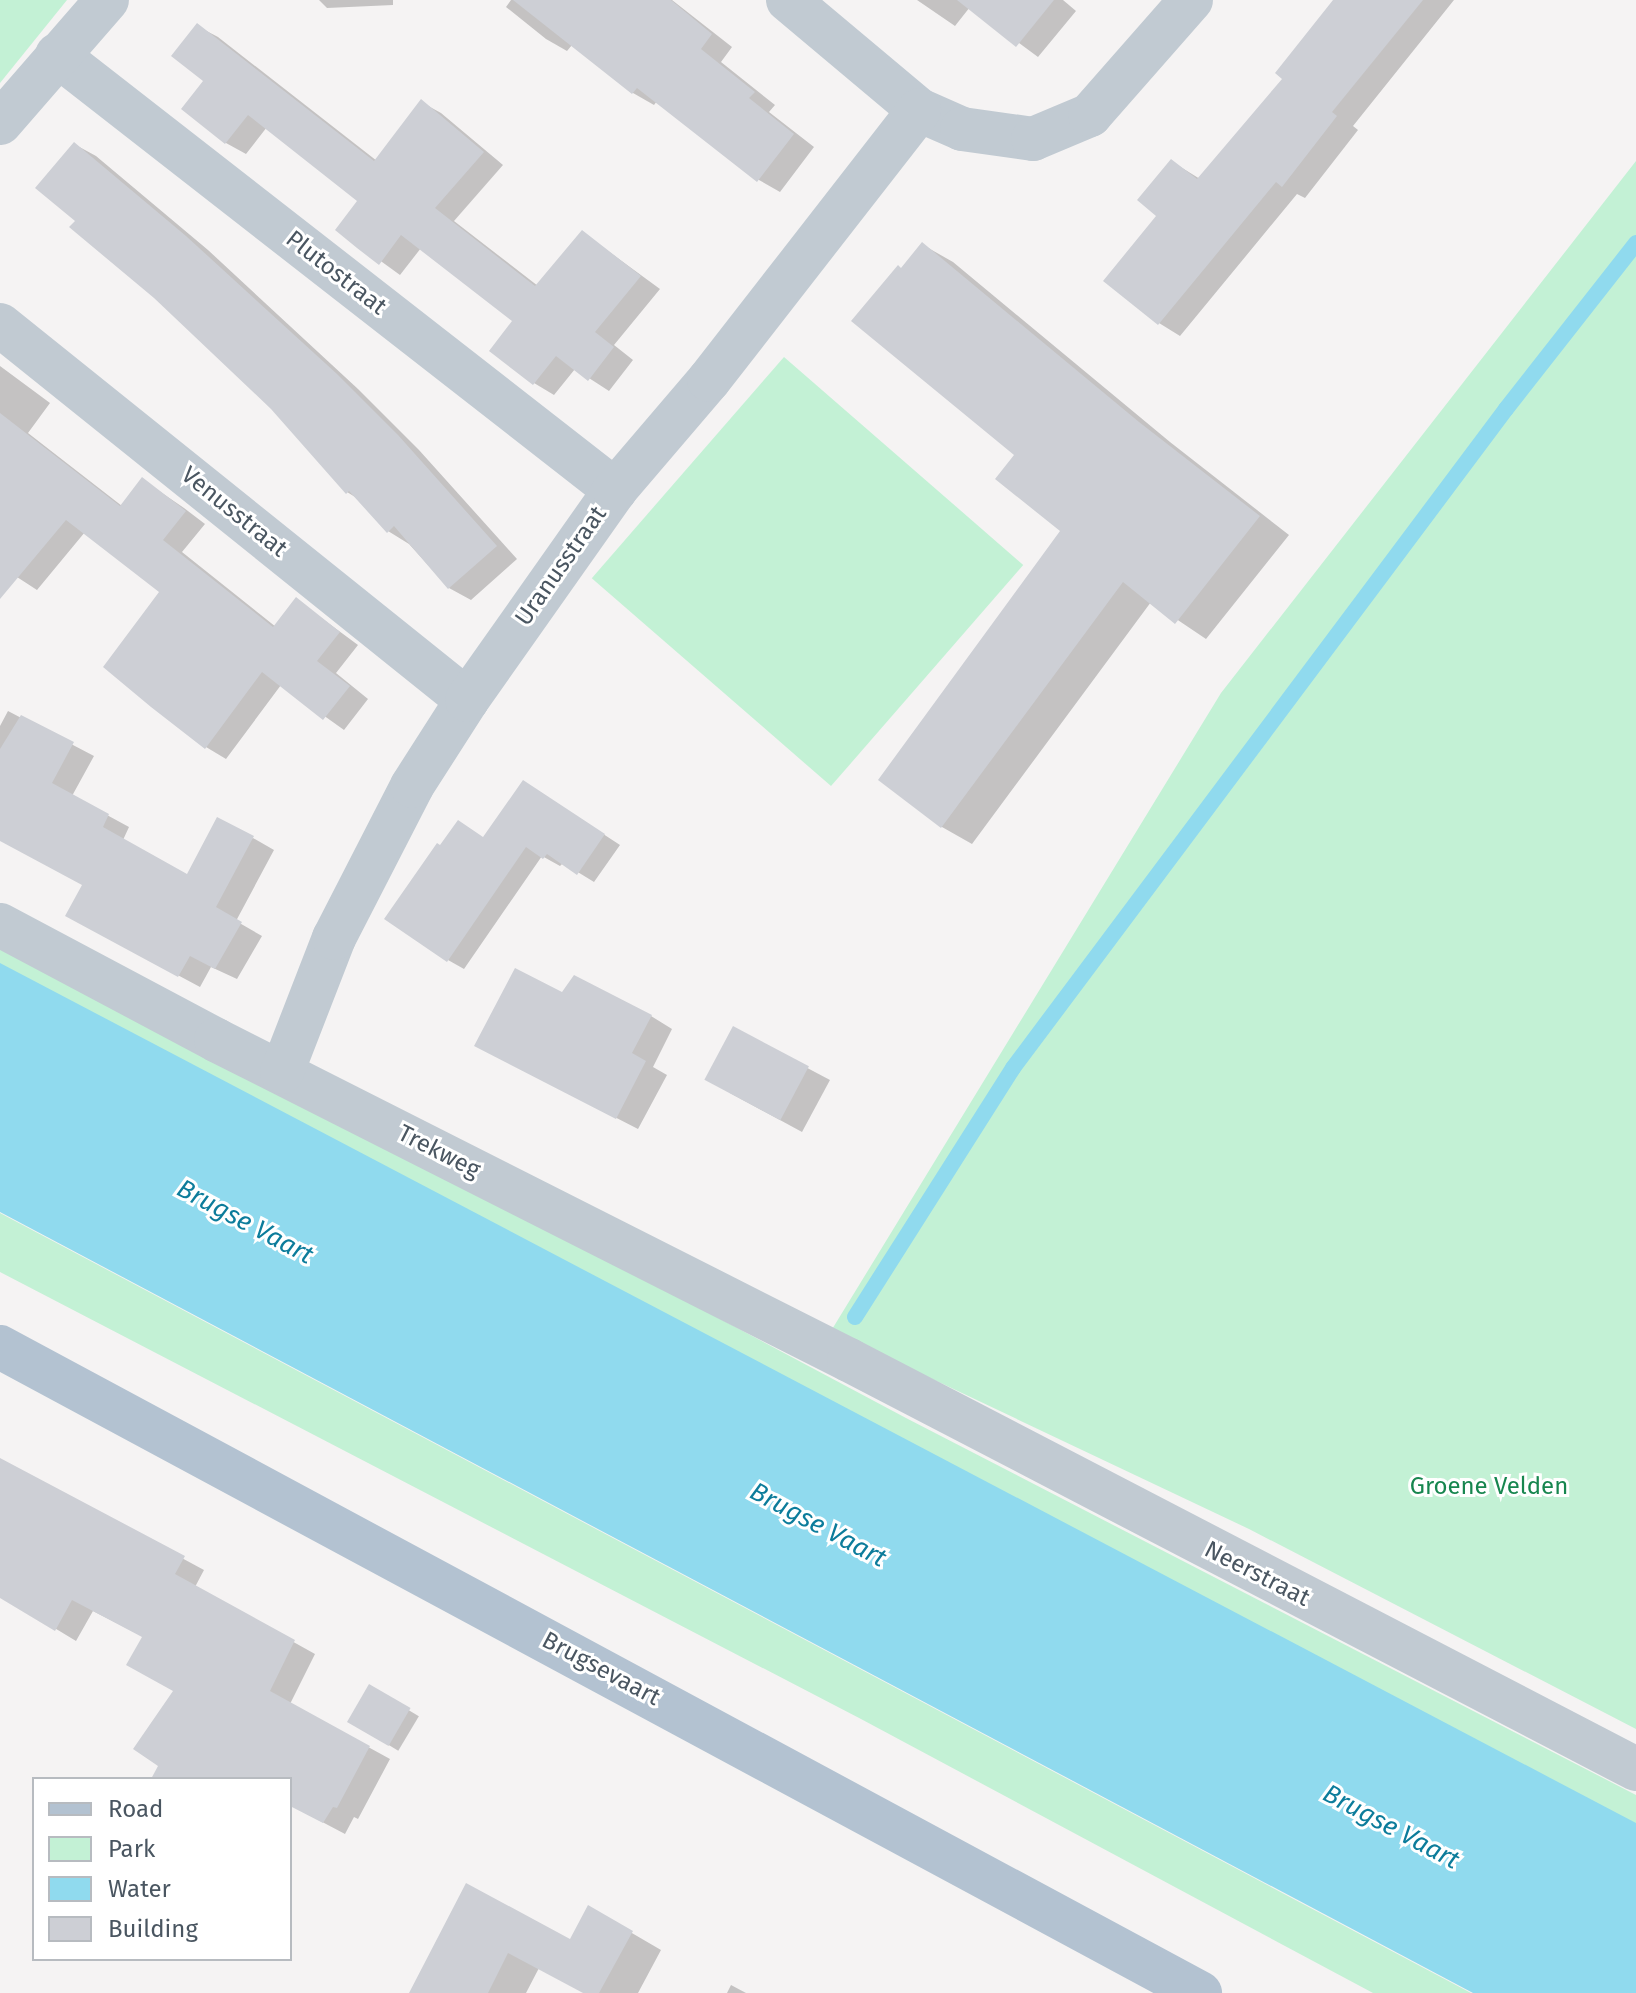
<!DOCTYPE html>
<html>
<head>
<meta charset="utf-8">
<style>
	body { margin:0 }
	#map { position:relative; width:1636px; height:1993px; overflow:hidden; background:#f5f3f3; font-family:"Fira Sans",sans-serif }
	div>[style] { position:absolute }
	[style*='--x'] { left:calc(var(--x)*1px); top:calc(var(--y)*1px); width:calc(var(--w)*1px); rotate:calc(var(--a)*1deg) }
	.green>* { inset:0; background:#c3f1d5; transform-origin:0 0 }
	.water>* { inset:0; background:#90daee }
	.shadow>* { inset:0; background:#0003; transform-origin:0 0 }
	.stream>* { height:16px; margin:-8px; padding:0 8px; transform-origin:8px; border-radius:8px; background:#90daee }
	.building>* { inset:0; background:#cdcfd5; transform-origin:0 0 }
	.minor>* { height:44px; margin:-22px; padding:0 22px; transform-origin:22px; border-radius:22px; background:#c1cad2 }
	.primary>* { height:44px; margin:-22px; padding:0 22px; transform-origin:22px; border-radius:22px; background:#b3c2d1 }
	span { translate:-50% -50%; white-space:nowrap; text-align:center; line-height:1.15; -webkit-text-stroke:6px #fff; paint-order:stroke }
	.street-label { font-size:24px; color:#4a5661 }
	.park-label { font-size:24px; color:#17864f }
	.water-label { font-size:26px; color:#0c7c9b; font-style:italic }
	.legend { position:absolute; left:32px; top:1777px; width:260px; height:184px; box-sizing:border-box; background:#fff; border:2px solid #b7bbc0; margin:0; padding:10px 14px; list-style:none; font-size:24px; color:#4a5661 }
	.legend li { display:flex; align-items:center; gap:16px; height:40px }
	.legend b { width:40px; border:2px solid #b7bbc0 }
</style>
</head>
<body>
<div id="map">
	<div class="green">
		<i style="clip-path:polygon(0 0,67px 0,0 83px)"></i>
		<i style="clip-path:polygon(1636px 161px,1636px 1729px,1249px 1529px,831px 1331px,1221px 693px)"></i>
		<i style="left:784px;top:357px;width:317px;height:293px;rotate:41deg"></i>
		<i style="clip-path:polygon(0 946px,424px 1161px,906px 1418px,1636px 1795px,1636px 1825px,0 964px)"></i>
		<i style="clip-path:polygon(0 1213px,1471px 1993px,1373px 1993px,861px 1719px,0 1272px)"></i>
	</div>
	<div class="water">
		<i style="clip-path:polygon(0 963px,1636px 1823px,1636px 1993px,1473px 1993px,0 1212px)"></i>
	</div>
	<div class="shadow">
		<i style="clip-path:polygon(319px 0,393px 0,393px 5px,327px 8px)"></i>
		<i style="clip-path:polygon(511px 0,672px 0,732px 47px,721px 62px,775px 105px,769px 112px,814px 147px,780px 192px,759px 180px,657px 101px,654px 105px,633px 93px,572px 45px,567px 51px,546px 39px,506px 7px)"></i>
		<i style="clip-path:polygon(917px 0,1063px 0,1076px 11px,1038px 57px,970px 7px,955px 26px)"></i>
		<i style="clip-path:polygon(1335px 0,1454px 0,1353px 126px,1358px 130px,1305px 198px,1297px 194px,1180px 336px,1159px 323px,1159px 215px,1171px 161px,1200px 179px,1285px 79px)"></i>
		<i style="clip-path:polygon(197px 26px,218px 37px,377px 161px,421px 102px,441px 113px,503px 165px,454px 221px,538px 286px,582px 232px,660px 289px,614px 345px,633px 360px,609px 391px,575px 369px,554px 395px,534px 383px,515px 321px,421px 248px,400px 275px,338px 230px,360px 201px,267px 127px,246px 154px,226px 143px,206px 80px)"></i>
		<i style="clip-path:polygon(74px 144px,96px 156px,208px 250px,358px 389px,419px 450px,517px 559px,471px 600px,449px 588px,409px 544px,388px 531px,360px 500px,347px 492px,272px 408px,77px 221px)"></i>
		<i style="clip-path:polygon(923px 245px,953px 262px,1170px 442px,1289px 535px,1206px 639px,1151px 602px,972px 844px,942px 827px,880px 780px,1063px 531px,902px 270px)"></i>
		<i style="clip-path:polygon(0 366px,50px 403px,28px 433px,122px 506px,143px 480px,184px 508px,205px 524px,182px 552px,261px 615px,276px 627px,297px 600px,358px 645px,336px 673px,368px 699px,344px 730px,281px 685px,226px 759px,206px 747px,162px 592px,85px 532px,37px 590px,0 566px)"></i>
		<i style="clip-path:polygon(8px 711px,94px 756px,72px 796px,129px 827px,123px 840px,188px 877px,253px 838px,274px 850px,236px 921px,262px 936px,237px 979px,211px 967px,200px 987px,88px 927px,85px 885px,0 839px,0 726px)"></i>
		<i style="clip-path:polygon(539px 792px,620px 845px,594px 882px,563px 863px,560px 866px,542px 856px,464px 969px,448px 960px,484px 838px)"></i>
		<i style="clip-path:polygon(563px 995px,651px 1016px,672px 1029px,653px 1067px,667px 1075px,638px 1129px,498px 1057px)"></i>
		<i style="clip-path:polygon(734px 1029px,830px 1080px,802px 1132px,730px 1093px)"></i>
		<i style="clip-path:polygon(0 1460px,204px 1570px,195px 1587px,315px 1654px,290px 1704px,390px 1759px,358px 1819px,354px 1817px,345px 1834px,290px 1805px,290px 1779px,153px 1779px,161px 1765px,175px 1690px,144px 1637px,93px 1611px,76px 1641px,0 1595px)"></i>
		<i style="left:370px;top:1687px;width:57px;height:40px;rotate:31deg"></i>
		<i style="clip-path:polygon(467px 1886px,571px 1941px,589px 1908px,661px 1950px,638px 1993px,585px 1993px,539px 1968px,526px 1993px,411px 1993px)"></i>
		<i style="clip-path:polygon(731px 1985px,746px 1993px,727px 1993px)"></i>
	</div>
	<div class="stream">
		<i style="--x:855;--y:1317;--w:295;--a:-57.6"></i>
		<i style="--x:1013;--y:1068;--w:823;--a:-53.2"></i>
		<i style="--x:1506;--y:409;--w:211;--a:-51.9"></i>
	</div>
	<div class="building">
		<i style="clip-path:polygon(513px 0,671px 0,712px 34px,701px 49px,755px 92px,749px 98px,794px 134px,757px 182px,637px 88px,632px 94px)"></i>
		<i style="clip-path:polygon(957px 0,1054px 0,1016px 47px)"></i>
		<i style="clip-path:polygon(1333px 0,1423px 0,1332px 112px,1337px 116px,1282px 187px,1276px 182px,1158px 325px,1103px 281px,1156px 216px,1137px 200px,1171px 159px,1197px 179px,1282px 79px,1275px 73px)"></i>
		<i style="clip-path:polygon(197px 23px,374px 161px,421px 99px,484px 152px,435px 208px,535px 286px,582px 230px,641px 276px,595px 332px,614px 347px,588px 381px,556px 356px,533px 385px,489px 351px,512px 321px,401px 235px,379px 265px,357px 248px,335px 230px,357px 201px,248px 115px,225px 144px,181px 109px,203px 81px,171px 56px)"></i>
		<i style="clip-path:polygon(74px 142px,186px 236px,337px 374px,398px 435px,497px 546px,448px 589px,394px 526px,387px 533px,349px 491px,346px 494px,271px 409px,154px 298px,69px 227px,75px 221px,35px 188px)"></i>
		<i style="clip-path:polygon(922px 242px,1139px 422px,1260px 516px,1175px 624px,1123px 582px,941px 828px,878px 780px,1060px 531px,995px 479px,1014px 455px,851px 321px,898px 265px,901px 268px)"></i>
		<i style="clip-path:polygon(0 413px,120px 506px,142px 477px,186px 511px,163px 540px,273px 627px,296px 597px,340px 632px,317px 661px,350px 686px,323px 720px,262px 672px,205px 749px,151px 707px,103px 667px,159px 592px,66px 520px,0 599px)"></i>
		<i style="clip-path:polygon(21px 715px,74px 742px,52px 783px,109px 814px,103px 827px,187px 874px,217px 817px,254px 836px,216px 907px,242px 922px,215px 969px,190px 956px,178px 977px,65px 916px,82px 885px,0 841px,0 749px)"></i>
		<i style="clip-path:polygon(523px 780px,605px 834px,577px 875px,547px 854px,543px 859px,526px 847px,447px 962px,384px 919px,437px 843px,440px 845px,458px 820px,483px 837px)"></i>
		<i style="clip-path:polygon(515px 968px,562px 992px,574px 975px,652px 1015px,632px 1053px,646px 1061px,616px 1119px,474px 1046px)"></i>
		<i style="left:733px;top:1026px;width:86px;height:61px;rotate:28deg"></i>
		<i style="clip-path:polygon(0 1458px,185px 1556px,175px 1574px,295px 1640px,270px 1691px,370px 1746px,337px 1808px,333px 1807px,323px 1823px,290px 1806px,290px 1779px,151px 1779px,158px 1766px,133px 1749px,173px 1691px,126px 1665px,142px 1637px,72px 1600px,55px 1631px,0 1598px)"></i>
		<i style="left:369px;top:1684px;width:48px;height:44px;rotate:30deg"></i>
		<i style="clip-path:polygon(466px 1883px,570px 1939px,588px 1905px,633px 1931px,599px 1993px,583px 1993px,508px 1953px,488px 1993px,409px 1993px)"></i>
	</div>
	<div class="minor">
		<i style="--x:788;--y:0;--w:171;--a:40"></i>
		<i style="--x:919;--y:110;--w:47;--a:23.8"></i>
		<i style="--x:962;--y:129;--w:72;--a:8"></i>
		<i style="--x:1033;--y:139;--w:62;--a:-22.8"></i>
		<i style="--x:1090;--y:115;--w:153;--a:-48.7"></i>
		<i style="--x:57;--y:55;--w:708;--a:37.94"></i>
		<i style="--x:0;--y:123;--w:163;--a:-49"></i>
		<i style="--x:0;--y:325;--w:599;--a:38.76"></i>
		<i style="--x:0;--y:925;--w:245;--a:28"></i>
		<i style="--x:216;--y:1040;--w:709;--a:26.82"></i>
		<i style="--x:849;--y:1360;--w:887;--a:27.46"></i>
		<i style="--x:282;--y:1072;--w:144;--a:-68.8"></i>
		<i style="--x:334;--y:938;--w:171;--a:-62.8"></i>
		<i style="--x:412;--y:786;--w:102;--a:-57.4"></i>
		<i style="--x:467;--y:700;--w:257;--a:-54.8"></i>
		<i style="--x:615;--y:490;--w:145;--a:-49.5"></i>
		<i style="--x:709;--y:380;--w:342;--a:-52.1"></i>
	</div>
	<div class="primary">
		<i style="--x:0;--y:1347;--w:1363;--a:28.3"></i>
	</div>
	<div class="street-label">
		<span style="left:336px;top:273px;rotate:38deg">Plutostraat</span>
		<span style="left:234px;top:512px;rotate:39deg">Venusstraat</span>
		<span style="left:561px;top:566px;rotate:-55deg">Uranusstraat</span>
		<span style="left:439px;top:1152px;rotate:27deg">Trekweg</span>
		<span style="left:1257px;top:1574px;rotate:27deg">Neerstraat</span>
		<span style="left:601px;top:1669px;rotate:28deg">Brugsevaart</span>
	</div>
	<div class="park-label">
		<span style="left:1489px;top:1487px">Groene Velden</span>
	</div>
	<div class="water-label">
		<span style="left:245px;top:1222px;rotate:28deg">Brugse Vaart</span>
		<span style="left:818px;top:1525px;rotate:28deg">Brugse Vaart</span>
		<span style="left:1391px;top:1827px;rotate:28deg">Brugse Vaart</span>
	</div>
	<ul class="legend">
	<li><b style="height:10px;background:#b3c2d1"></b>Road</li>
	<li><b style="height:22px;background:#c3f1d5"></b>Park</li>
	<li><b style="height:22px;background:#90daee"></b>Water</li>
	<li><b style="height:22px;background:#cdcfd5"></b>Building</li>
	</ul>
</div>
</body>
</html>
